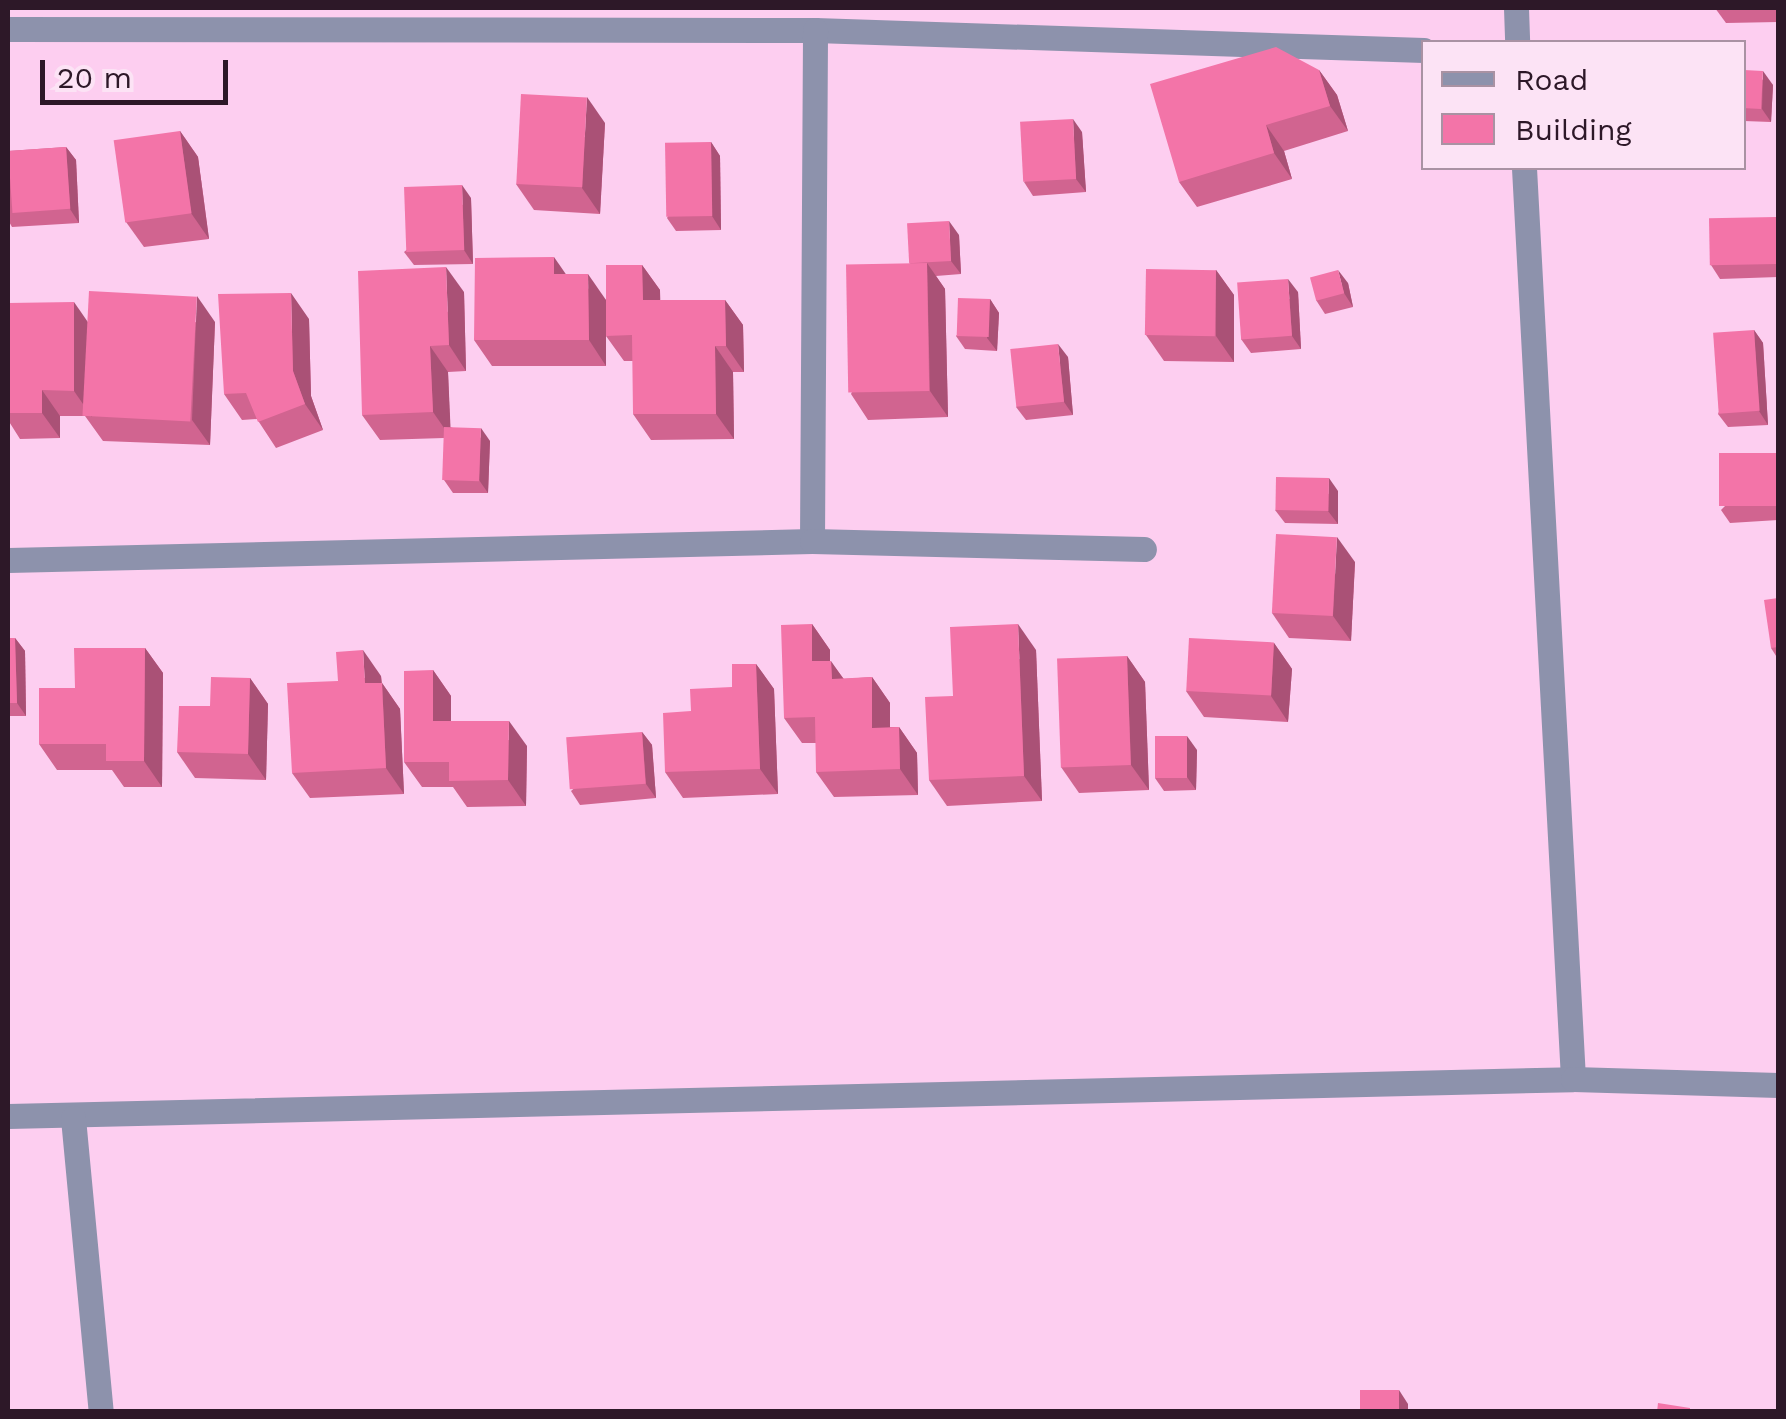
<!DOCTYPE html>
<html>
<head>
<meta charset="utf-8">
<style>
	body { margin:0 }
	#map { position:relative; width:1786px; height:1419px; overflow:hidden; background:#fdcef0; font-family:"Work Sans",sans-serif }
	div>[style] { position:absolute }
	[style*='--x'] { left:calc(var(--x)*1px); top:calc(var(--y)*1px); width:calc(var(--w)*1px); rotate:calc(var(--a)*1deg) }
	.street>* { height:25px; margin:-12.5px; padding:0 12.5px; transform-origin:12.5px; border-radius:12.5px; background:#8d92ac }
	.wall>* { inset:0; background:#d16490 }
	.shaded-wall>* { inset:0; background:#aa5176 }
	.building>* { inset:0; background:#f374a8; transform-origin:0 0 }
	span { translate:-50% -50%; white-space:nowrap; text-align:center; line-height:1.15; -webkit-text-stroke:10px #fce3f5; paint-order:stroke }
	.frame { position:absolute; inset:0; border:10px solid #2d1828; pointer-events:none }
	.legend { position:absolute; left:1421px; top:40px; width:325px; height:130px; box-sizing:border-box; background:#fce3f5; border:2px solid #a992a3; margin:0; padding:12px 18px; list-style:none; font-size:30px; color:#2d1828 }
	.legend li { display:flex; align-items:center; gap:20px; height:50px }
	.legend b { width:50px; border:2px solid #a992a3 }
	.scale { position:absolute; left:40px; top:60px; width:188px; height:45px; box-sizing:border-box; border:5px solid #2d1828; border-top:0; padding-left:12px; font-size:30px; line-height:35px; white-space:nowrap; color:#2d1828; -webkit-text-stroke:8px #fce3f5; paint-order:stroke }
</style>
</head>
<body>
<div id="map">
	<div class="street">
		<i style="--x:1516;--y:8;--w:34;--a:88"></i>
		<i style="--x:8;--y:29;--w:807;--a:0.07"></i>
		<i style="--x:815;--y:30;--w:609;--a:1.88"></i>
		<i style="--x:1524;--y:168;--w:912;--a:86.92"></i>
		<i style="--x:812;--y:541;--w:511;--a:-89.66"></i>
		<i style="--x:8;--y:560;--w:804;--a:-1.35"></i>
		<i style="--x:812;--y:541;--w:332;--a:1.4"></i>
		<i style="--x:8;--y:1116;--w:1565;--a:-1.35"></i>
		<i style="--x:1573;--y:1079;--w:205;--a:1.7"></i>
		<i style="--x:73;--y:1118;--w:295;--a:84.6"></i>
	</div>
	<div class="wall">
		<i style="clip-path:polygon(1715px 8px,1778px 8px,1778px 22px,1726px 23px)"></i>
		<i style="clip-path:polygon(1319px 70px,1337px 95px,1348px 131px,1284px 151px,1292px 179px,1197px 207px,1179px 182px)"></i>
		<i style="clip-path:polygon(1744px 70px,1773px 85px,1771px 122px,1744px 121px)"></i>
		<i style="clip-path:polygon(605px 123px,600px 214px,534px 210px,516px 184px)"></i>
		<i style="clip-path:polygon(180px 131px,198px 157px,209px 239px,144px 247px,126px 222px)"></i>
		<i style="clip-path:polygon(1082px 132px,1086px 192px,1033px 196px,1024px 182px)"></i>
		<i style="clip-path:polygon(711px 142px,720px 156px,721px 230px,676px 231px,667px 218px)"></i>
		<i style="clip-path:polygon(66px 147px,76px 160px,79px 223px,12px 227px,8px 220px,8px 151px)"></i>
		<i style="clip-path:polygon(471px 198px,473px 264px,414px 265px,404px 252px)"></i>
		<i style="clip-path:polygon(1778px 221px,1778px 277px,1720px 279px,1711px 265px)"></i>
		<i style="clip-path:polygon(959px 235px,961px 274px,936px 276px,945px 289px,948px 417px,868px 420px,851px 394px,909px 264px)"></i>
		<i style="clip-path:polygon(642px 265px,660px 290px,660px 300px,725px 300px,743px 325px,744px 372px,733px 372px,734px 439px,651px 440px,633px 414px,633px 361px,624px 361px,606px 336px,606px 366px,492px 366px,474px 340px,566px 274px,606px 300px)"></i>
		<i style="clip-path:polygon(1216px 270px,1234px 295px,1234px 362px,1164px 361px,1146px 335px)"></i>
		<i style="clip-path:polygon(1348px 283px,1353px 307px,1325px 314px,1316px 300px)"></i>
		<i style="clip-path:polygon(464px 292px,466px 371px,448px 372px,450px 427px,490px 441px,488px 493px,453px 493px,444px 480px,444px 438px,380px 440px,362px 415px)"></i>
		<i style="clip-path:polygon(1298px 292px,1301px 349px,1251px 353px,1241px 339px)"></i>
		<i style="clip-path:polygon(990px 299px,999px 313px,997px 351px,965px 349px,956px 336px)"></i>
		<i style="clip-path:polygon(8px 303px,88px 323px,215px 322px,210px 445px,103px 441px,85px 416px,60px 416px,60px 438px,20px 439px,8px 420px)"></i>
		<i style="clip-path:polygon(309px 319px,311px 396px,323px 430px,276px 448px,257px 419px,242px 420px,224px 394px)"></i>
		<i style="clip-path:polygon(1754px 330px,1763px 343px,1768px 425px,1728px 427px,1718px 414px)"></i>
		<i style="clip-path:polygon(1068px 357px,1073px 415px,1026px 420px,1016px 407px)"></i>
		<i style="clip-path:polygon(1778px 453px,1778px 520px,1730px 523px,1721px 510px)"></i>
		<i style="clip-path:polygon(1338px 491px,1338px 524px,1285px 523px,1275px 510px)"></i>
		<i style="clip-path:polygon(1355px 562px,1351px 641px,1289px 638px,1272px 613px)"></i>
		<i style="clip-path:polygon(1778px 598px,1778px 659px,1771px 648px)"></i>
		<i style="clip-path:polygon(812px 624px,830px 650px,830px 661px,844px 679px,872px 677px,890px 703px,890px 727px,899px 727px,917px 753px,918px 795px,834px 797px,816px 772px,816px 743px,802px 743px,784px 718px)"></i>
		<i style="clip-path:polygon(8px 638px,15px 638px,25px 651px,26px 716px,8px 716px)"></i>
		<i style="clip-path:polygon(1274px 643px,1292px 669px,1288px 722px,1204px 717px,1186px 691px)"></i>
		<i style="clip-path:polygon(145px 648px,163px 673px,162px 787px,124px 787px,112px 770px,57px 770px,39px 744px,75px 688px)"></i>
		<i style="clip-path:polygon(1036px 650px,1042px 801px,947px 806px,929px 780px,953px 696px)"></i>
		<i style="clip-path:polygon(1127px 656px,1145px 682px,1149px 790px,1079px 793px,1061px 767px)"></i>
		<i style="clip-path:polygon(756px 664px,774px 689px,778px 794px,683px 798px,665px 772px,691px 711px,732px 687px)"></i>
		<i style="clip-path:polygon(433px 670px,451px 696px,451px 721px,527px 746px,526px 806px,467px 807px,453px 787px,422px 787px,404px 762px)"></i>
		<i style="clip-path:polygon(381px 676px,382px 683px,400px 709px,404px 794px,310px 798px,292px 773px,338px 681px)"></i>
		<i style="clip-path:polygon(250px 678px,268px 704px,266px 780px,195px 778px,177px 752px,210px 706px)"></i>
		<i style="clip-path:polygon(642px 732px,652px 745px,656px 798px,580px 805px,571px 791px)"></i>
		<i style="clip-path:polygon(1197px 750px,1196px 790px,1164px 791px,1155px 778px)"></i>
	</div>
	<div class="shaded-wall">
		<i style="clip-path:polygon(1319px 70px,1337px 95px,1348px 131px,1330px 106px)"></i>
		<i style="clip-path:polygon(1763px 71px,1773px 85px,1771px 122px,1762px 109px)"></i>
		<i style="clip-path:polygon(587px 97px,605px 123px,600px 214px,582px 188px)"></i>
		<i style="clip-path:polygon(1073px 119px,1082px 132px,1086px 192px,1076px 179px)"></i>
		<i style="clip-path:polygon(1266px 125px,1284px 151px,1292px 179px,1274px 153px)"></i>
		<i style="clip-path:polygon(180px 131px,198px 157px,209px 239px,191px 213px)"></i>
		<i style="clip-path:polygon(711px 142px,720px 156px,721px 230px,712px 216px)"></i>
		<i style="clip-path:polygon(66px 147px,76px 160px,79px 223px,70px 209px)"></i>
		<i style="clip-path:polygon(462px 185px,471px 198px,473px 264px,464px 250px)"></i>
		<i style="clip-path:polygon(1776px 217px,1778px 221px,1778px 266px,1777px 264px)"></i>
		<i style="clip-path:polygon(949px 221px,959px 235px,961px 274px,951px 261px)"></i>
		<i style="clip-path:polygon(554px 257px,572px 283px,554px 274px)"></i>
		<i style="clip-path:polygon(927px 263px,945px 289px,948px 417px,930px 391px)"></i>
		<i style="clip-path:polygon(642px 265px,660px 290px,661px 326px,643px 300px)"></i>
		<i style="clip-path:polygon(446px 267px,464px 292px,466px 371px,449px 345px)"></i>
		<i style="clip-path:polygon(1216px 270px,1234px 295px,1234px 362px,1216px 336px)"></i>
		<i style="clip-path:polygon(1338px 270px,1348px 283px,1353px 307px,1344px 293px)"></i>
		<i style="clip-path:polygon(588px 274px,606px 300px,606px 366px,589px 340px)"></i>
		<i style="clip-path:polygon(1288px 279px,1298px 292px,1301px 349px,1292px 336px)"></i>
		<i style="clip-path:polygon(291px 293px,309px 319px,311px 396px,323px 430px,305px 404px,293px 371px)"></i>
		<i style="clip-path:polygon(197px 296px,215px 322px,210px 445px,192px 420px)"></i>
		<i style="clip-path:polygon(990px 299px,999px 313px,997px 351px,987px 338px)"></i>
		<i style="clip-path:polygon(725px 300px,743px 325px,744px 372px,726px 346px)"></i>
		<i style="clip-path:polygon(74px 302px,92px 328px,92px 417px,74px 391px)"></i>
		<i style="clip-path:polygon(1754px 330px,1763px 343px,1768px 425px,1759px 411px)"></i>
		<i style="clip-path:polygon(1058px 344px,1068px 357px,1073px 415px,1064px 402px)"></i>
		<i style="clip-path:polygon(430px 346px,448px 372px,451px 438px,433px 412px)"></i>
		<i style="clip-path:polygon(715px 346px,733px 372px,734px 439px,716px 414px)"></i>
		<i style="clip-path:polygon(42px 390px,60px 416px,60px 438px,42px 413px)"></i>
		<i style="clip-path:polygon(481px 428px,490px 441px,488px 493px,479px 480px)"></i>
		<i style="clip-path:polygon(1329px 478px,1338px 491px,1338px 524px,1328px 511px)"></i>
		<i style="clip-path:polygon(1337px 537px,1355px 562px,1351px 641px,1333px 616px)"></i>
		<i style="clip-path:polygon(812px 624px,830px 650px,830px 687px,812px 661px)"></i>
		<i style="clip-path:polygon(1018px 624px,1036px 650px,1042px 801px,1024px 776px)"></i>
		<i style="clip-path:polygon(15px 638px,25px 651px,26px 716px,17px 703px)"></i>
		<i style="clip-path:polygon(1274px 643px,1292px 669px,1288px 722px,1271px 696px)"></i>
		<i style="clip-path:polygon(145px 648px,163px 673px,162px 787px,144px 761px)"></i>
		<i style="clip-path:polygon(363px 650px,381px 676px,383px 709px,365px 683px)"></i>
		<i style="clip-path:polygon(1127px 656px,1145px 682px,1149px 790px,1131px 765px)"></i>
		<i style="clip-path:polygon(831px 661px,849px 687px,832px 679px)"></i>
		<i style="clip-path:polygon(756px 664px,774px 689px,778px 794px,760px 769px)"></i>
		<i style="clip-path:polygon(433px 670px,451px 696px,451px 747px,433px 721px)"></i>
		<i style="clip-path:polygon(872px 677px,890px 703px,890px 753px,872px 728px)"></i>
		<i style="clip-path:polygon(250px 678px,268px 704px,266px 780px,248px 754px)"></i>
		<i style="clip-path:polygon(382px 683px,400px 709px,404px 794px,386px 768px)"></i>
		<i style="clip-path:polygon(509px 721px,527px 746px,526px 806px,508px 780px)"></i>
		<i style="clip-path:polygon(899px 727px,917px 753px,918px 795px,900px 769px)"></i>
		<i style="clip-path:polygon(642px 732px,652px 745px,656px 798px,646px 784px)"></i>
		<i style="clip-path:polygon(1187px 736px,1197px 750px,1196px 790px,1187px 777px)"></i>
		<i style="clip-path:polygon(1399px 1390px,1408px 1404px,1408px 1412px,1399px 1412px)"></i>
	</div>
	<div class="building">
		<i style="clip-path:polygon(1276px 47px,1319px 70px,1330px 106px,1266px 125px,1274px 153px,1179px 182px,1150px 84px)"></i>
		<i style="left:1744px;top:70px;width:19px;height:38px;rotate:3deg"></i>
		<i style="left:521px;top:94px;width:66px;height:90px;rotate:3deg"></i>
		<i style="left:1073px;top:119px;width:60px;height:53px;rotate:87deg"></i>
		<i style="left:180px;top:131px;width:83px;height:67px;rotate:82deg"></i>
		<i style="left:711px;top:142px;width:74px;height:46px;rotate:89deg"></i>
		<i style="left:66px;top:147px;width:62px;height:58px;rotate:86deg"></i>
		<i style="left:462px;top:185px;width:65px;height:58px;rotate:88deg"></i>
		<i style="left:1776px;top:217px;width:47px;height:67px;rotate:89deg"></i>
		<i style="left:949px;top:221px;width:40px;height:42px;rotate:87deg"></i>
		<i style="clip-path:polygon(554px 257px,554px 274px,588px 274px,589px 340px,474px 340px,475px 258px)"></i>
		<i style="left:927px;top:263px;width:128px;height:81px;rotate:89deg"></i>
		<i style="clip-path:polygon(606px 265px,642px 265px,643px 300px,725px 300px,726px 346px,715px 346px,716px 414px,633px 414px,632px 335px,606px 336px)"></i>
		<i style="clip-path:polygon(446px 267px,449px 345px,430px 346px,433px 412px,362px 415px,358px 271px)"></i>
		<i style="left:1146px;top:269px;width:70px;height:66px;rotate:1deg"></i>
		<i style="left:1338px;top:270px;width:24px;height:29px;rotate:75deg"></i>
		<i style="left:1288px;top:279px;width:57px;height:51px;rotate:86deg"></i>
		<i style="left:89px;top:291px;width:108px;height:125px;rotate:3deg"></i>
		<i style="clip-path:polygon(291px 293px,293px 371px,305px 404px,258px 422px,246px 393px,224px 394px,218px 294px)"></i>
		<i style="left:958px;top:298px;width:32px;height:38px;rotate:2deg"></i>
		<i style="clip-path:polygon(74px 302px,74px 391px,42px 390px,42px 413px,8px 413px,8px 303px)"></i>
		<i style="left:1754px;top:330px;width:81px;height:41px;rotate:86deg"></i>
		<i style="left:1058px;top:344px;width:58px;height:48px;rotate:84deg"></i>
		<i style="left:444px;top:427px;width:37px;height:53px;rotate:2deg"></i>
		<i style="left:1778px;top:453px;width:53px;height:59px;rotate:90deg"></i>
		<i style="left:1276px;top:477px;width:53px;height:33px;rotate:1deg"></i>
		<i style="left:1276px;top:534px;width:61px;height:79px;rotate:3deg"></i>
		<i style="clip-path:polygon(1778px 598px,1778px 647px,1771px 648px,1764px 600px)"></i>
		<i style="clip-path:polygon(812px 624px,812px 661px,831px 661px,832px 679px,872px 677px,872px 728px,899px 727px,900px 769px,816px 772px,815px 717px,784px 718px,781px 625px)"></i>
		<i style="clip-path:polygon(1018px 624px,1024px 776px,929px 780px,925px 697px,953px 696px,950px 627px)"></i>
		<i style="clip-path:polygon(8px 638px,15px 638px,17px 703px,8px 703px)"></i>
		<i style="left:1189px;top:638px;width:85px;height:53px;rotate:3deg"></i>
		<i style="clip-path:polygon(74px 648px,145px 648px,144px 761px,106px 761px,106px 744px,39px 744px,39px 688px,75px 688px)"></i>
		<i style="clip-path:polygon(363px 650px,365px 683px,382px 683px,386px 768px,292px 773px,287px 683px,338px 681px,336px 652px)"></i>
		<i style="left:1127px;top:656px;width:109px;height:70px;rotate:88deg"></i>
		<i style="clip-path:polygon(732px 664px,756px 664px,760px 769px,665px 772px,663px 713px,691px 711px,690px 689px,732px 687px)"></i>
		<i style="clip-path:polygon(433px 670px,433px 721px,509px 721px,508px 780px,449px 781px,449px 762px,404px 762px,404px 671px)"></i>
		<i style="clip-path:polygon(211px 677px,250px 678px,248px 754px,177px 752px,179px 706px,210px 706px)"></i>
		<i style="left:642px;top:732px;width:52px;height:76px;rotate:86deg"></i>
		<i style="left:1155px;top:736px;width:32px;height:42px"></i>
		<i style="left:1360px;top:1390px;width:39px;height:22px"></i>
		<i style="clip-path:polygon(1658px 1403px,1690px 1408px,1690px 1412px,1657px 1412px)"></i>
		<i style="clip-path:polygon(1737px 1409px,1767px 1412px,1737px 1412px)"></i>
	</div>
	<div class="frame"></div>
	<ul class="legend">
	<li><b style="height:12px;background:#8d92ac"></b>Road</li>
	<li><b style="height:28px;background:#f374a8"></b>Building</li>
	</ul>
	<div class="scale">20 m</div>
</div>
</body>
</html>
